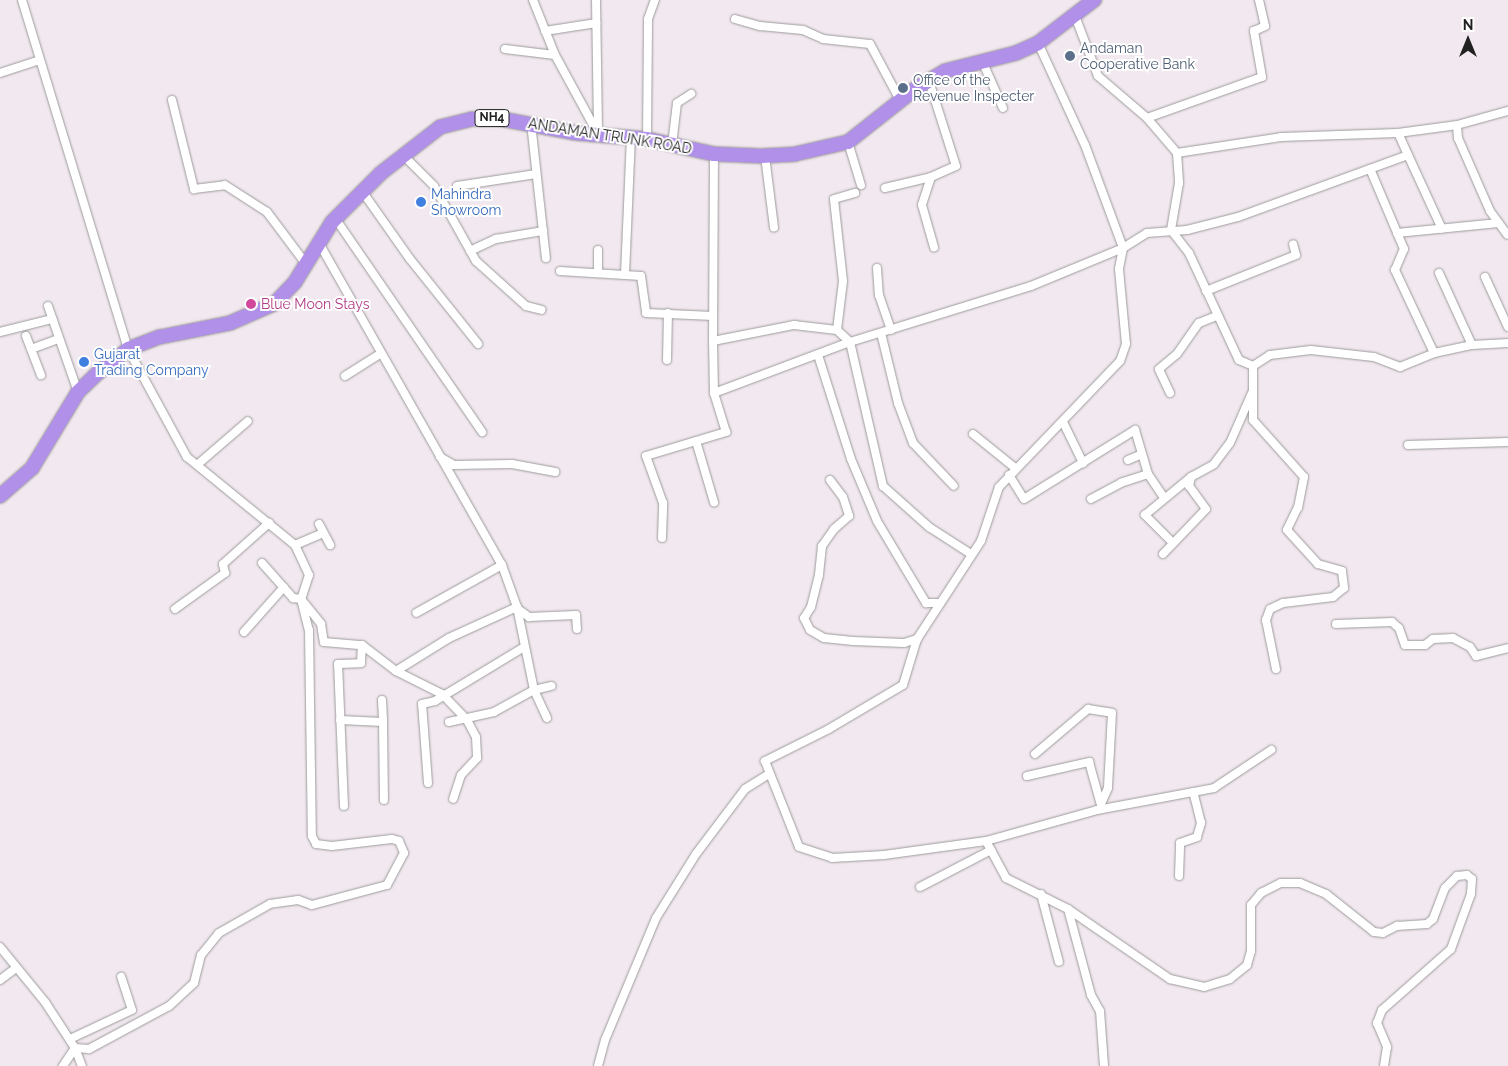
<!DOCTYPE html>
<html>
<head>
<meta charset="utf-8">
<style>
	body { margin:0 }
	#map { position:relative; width:1508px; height:1066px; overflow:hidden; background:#f2e8ef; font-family:Raleway,sans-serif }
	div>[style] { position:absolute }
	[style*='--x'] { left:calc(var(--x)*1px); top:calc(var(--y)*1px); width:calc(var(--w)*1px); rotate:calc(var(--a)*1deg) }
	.roads { filter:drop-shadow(0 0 1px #9b9b9b) drop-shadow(0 0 1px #9b9b9b) }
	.street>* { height:8px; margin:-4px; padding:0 4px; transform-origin:4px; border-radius:4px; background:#fff }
	.highway>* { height:14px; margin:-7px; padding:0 7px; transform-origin:7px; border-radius:7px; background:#b190e9 }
	.dots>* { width:14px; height:14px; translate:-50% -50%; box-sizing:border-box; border:2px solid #fff; border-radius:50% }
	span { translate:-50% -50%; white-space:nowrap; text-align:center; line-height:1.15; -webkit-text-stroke:4px #fff; paint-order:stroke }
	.shield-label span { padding:1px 4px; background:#fff; border:1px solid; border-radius:4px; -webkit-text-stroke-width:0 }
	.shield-label { font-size:12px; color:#212121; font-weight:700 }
	.service-label { font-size:14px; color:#4e5e75 }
	.left { translate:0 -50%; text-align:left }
	.street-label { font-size:14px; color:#212121 }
	.shop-label { font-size:14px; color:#366cbe }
	.hotel-label { font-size:14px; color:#b23c85 }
	.north { position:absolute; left:1443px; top:15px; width:50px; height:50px; -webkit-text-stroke:4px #fff; paint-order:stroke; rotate:0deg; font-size:14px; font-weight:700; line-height:20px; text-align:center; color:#212121 }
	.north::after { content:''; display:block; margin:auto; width:18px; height:22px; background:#212121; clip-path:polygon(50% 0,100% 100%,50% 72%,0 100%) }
</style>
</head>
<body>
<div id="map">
	<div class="roads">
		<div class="street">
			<i style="--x:22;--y:0;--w:365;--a:73.1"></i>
			<i style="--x:128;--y:349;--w:123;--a:61.4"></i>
			<i style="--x:187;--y:457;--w:139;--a:39.2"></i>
			<i style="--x:295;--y:545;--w:33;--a:65"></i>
			<i style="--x:309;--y:575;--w:25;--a:108"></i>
			<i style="--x:301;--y:599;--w:32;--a:76"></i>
			<i style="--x:309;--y:630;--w:206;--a:89.2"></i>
			<i style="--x:312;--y:836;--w:9;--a:63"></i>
			<i style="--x:316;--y:844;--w:16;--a:7"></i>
			<i style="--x:332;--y:846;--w:60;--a:-6.7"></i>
			<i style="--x:392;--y:839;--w:7;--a:16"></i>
			<i style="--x:399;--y:841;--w:13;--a:67"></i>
			<i style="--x:404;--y:853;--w:36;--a:118"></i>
			<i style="--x:387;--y:885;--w:78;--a:165.1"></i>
			<i style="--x:312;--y:905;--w:15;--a:-160"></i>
			<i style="--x:298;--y:900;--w:28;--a:172"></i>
			<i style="--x:270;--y:904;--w:59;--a:150.4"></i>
			<i style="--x:219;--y:933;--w:28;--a:129"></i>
			<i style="--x:201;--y:955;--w:29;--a:104"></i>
			<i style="--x:194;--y:983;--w:34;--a:137"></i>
			<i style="--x:169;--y:1006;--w:91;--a:151.7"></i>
			<i style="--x:89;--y:1049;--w:14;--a:-176"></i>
			<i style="--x:75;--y:1048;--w:22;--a:124"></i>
			<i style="--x:533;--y:0;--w:59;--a:68.2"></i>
			<i style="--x:555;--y:55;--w:90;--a:61.4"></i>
			<i style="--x:596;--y:0;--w:132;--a:89.1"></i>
			<i style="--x:1075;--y:16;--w:64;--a:69"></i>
			<i style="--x:1098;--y:76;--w:65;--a:40.6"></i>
			<i style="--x:1147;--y:118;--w:46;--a:49.4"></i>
			<i style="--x:1177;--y:153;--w:30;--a:86"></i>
			<i style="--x:1179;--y:183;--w:48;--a:99.7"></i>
			<i style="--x:1171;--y:230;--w:29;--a:52"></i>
			<i style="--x:1189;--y:253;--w:118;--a:65"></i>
			<i style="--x:1239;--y:360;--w:15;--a:23"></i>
			<i style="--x:1253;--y:366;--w:54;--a:90"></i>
			<i style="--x:1253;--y:420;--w:76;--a:48.2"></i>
			<i style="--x:1304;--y:477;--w:31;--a:101"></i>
			<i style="--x:1298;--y:507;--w:25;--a:116"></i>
			<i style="--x:1287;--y:530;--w:46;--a:47.6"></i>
			<i style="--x:1318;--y:564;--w:25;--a:16"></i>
			<i style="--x:1342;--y:571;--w:17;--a:83"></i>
			<i style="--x:1344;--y:588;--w:14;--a:141"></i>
			<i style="--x:1333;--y:597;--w:50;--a:173.2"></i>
			<i style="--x:1283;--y:603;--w:14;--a:155"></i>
			<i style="--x:1270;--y:609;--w:12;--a:110"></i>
			<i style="--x:1266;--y:620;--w:50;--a:78.5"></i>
			<i style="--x:735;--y:19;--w:26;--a:16"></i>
			<i style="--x:760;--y:26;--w:43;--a:5.3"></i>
			<i style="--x:803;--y:30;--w:22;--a:24"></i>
			<i style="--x:823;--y:39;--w:47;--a:6.1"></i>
			<i style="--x:870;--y:44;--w:66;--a:61.9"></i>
			<i style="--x:545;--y:31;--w:52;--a:-8.9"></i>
			<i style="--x:1038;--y:43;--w:112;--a:65.3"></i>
			<i style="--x:1085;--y:145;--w:110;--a:69.7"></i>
			<i style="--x:1123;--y:248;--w:21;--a:101"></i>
			<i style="--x:1119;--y:269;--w:75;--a:84.7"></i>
			<i style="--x:1126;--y:344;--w:18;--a:109"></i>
			<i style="--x:1120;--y:361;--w:175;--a:133.8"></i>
			<i style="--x:999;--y:487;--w:57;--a:108.4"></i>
			<i style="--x:981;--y:541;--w:117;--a:123.1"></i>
			<i style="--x:917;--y:639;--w:48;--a:106.9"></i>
			<i style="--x:903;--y:685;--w:86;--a:149.3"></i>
			<i style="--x:829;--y:729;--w:72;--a:153.4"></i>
			<i style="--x:765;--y:761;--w:92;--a:68.4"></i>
			<i style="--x:799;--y:847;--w:35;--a:18"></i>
			<i style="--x:832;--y:858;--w:52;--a:-3.3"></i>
			<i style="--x:884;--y:855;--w:103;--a:-7.8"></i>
			<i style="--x:986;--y:841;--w:42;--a:61.6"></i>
			<i style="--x:1006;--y:878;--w:69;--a:26.6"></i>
			<i style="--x:1068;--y:909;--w:124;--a:34.5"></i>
			<i style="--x:1170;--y:979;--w:35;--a:13"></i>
			<i style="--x:1204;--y:987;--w:27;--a:-17"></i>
			<i style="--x:1230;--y:979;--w:22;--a:-39"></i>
			<i style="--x:1247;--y:965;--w:15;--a:-74"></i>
			<i style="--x:1251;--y:951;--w:46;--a:-90"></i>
			<i style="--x:1251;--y:905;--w:16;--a:-50"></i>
			<i style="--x:1261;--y:893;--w:22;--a:-27"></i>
			<i style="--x:1281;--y:883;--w:19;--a:0"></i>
			<i style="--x:1300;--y:883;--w:28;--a:23"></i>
			<i style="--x:1326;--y:894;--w:61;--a:38.4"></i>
			<i style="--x:1374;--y:932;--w:9;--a:6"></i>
			<i style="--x:1383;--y:933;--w:16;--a:-27"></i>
			<i style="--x:1397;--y:926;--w:30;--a:-4"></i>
			<i style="--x:1427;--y:924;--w:8;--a:-40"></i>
			<i style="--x:1433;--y:919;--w:33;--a:-69"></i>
			<i style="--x:1445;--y:888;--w:17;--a:-45"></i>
			<i style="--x:1457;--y:876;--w:10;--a:-6"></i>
			<i style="--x:1467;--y:875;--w:6;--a:39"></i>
			<i style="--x:1472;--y:879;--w:15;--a:94"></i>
			<i style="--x:1471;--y:894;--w:59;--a:110"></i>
			<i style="--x:1451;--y:949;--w:92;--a:138.5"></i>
			<i style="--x:1382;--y:1010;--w:14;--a:111"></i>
			<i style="--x:1377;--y:1023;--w:26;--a:67"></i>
			<i style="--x:1387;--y:1047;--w:19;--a:99"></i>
			<i style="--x:505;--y:49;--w:50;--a:6.8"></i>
			<i style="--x:983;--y:63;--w:49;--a:66"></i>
			<i style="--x:0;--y:73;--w:42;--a:-18"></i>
			<i style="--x:172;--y:100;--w:92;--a:76.1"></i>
			<i style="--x:194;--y:189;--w:31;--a:-7"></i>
			<i style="--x:225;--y:185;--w:50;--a:32.7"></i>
			<i style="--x:267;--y:212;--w:65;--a:53.1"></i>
			<i style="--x:1147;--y:118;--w:122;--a:-19.6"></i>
			<i style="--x:1262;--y:77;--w:47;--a:-99.9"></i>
			<i style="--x:1254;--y:31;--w:12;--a:-24"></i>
			<i style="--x:1265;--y:26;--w:27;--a:-103"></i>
			<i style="--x:531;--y:123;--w:136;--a:83.7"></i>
			<i style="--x:1457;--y:125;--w:13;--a:86"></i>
			<i style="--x:1458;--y:138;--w:80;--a:66.3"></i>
			<i style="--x:1490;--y:211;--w:29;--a:54"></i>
			<i style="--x:647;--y:139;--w:120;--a:-89.5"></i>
			<i style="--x:648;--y:19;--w:20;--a:-70"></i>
			<i style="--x:848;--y:142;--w:45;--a:73.2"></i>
			<i style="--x:672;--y:145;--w:42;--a:-83.2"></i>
			<i style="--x:677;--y:103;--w:17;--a:-33"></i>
			<i style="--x:1177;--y:153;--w:105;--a:-8.7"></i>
			<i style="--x:1281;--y:137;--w:117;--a:-2"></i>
			<i style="--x:1398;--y:133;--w:60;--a:-7.7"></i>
			<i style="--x:1457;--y:125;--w:53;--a:-15.4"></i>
			<i style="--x:714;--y:154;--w:187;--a:90.3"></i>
			<i style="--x:713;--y:341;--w:83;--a:-11.2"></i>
			<i style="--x:794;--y:325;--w:43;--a:6.6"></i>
			<i style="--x:837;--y:330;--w:18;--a:43"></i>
			<i style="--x:850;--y:342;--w:189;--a:-17.2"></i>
			<i style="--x:1031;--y:286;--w:100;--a:-22.4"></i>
			<i style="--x:1123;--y:248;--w:28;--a:-32"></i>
			<i style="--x:1147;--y:233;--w:40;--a:-4.3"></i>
			<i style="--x:1187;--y:230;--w:53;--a:-14.3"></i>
			<i style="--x:1238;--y:217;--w:181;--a:-20"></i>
			<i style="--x:1408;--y:155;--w:24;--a:-114"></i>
			<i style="--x:1408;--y:155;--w:81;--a:65.3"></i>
			<i style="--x:404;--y:156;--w:42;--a:45"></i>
			<i style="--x:434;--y:186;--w:86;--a:60.8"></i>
			<i style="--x:476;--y:261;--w:67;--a:42"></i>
			<i style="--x:526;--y:306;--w:16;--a:14"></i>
			<i style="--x:765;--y:156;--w:72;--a:82.8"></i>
			<i style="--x:931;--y:177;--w:29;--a:108"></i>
			<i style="--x:922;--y:205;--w:44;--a:74.1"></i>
			<i style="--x:457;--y:186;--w:80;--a:-8.6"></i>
			<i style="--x:885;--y:188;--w:47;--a:-13.4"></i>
			<i style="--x:931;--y:177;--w:27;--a:-24"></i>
			<i style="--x:956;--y:166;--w:89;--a:-107.6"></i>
			<i style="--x:362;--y:191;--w:83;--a:54.8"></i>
			<i style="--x:410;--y:259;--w:109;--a:51.3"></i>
			<i style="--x:335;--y:218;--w:260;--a:55.5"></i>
			<i style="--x:1397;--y:233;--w:102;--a:-5.6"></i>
			<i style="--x:319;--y:243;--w:370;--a:60.4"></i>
			<i style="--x:502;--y:565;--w:98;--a:150.8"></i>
			<i style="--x:598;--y:250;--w:23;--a:90"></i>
			<i style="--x:470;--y:251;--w:29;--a:-25"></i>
			<i style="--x:496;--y:239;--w:48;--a:-9.7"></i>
			<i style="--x:877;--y:268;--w:27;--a:86"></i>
			<i style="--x:879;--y:295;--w:37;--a:71"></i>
			<i style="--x:560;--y:271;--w:81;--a:3.5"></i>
			<i style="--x:641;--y:276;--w:37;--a:82"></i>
			<i style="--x:646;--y:313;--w:67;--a:2.6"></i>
			<i style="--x:1439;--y:273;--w:79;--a:65.4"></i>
			<i style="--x:625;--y:274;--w:137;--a:-87.5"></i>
			<i style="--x:1485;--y:277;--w:55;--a:65.3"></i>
			<i style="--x:1206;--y:291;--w:97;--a:-21.8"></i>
			<i style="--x:1296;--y:255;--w:11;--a:-105"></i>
			<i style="--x:48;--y:306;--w:91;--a:70.8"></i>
			<i style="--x:837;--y:330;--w:49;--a:-83"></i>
			<i style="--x:843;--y:281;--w:82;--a:-96.3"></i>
			<i style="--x:834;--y:199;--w:22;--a:-16"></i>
			<i style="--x:0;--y:332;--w:54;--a:-14"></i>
			<i style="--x:881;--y:333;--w:72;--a:76.3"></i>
			<i style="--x:898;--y:403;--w:43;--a:69.4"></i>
			<i style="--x:913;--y:443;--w:59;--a:46.4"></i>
			<i style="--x:26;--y:336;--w:42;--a:69"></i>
			<i style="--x:713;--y:341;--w:52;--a:88.9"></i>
			<i style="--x:714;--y:393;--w:145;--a:-20.6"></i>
			<i style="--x:850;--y:342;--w:148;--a:77.1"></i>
			<i style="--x:883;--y:486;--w:62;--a:41.7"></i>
			<i style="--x:929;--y:527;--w:50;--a:32.7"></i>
			<i style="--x:31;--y:349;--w:29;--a:-20"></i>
			<i style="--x:1434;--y:353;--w:39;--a:-12"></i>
			<i style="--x:1472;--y:345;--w:36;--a:-3"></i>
			<i style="--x:818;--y:355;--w:109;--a:72.4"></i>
			<i style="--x:851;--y:459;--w:67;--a:67.2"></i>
			<i style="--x:877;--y:521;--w:96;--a:59.1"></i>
			<i style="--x:926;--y:603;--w:14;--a:0"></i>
			<i style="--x:667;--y:360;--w:47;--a:-88.8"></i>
			<i style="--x:1253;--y:366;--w:20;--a:-33"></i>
			<i style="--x:1270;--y:355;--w:41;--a:-7"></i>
			<i style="--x:1311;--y:350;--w:63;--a:6.3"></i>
			<i style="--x:1374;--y:357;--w:28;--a:21"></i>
			<i style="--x:1400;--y:367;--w:37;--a:-22"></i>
			<i style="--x:1434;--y:353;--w:92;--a:-115.2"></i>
			<i style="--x:1395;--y:270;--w:23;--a:-67"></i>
			<i style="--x:1404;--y:249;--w:87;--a:-113"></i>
			<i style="--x:345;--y:376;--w:41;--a:-32.2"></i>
			<i style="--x:1170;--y:393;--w:26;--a:-115"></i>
			<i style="--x:1159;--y:369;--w:23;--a:-40"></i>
			<i style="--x:1177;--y:354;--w:38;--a:-55"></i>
			<i style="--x:1199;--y:323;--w:18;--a:-22"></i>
			<i style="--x:1063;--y:422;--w:46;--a:64"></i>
			<i style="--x:973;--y:434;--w:54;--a:39"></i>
			<i style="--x:696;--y:441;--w:64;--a:73.6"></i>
			<i style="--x:1408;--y:445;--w:100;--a:-1.7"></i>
			<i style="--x:440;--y:457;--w:16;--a:30"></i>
			<i style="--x:454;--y:465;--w:58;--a:-1"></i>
			<i style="--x:512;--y:464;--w:44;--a:10.5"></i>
			<i style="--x:1128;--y:460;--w:15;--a:-23"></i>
			<i style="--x:197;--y:465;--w:67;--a:-40.8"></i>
			<i style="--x:1148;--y:474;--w:29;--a:56"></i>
			<i style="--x:1009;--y:475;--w:28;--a:58"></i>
			<i style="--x:1024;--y:499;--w:131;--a:-31.9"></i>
			<i style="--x:1135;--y:430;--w:46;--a:73.5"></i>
			<i style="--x:1148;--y:474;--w:28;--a:162"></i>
			<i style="--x:1121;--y:483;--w:34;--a:152"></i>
			<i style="--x:830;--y:480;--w:21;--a:53"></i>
			<i style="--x:843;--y:497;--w:20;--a:72"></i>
			<i style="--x:849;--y:516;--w:20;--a:139"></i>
			<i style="--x:834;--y:529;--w:21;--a:125"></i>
			<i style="--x:822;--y:546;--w:29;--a:96"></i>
			<i style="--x:819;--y:575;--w:33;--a:104"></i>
			<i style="--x:811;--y:607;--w:13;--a:122"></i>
			<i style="--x:804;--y:618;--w:13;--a:63"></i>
			<i style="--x:810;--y:630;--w:16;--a:30"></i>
			<i style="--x:824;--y:638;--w:29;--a:6"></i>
			<i style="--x:853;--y:641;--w:51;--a:2.2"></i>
			<i style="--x:904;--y:643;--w:14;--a:-17"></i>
			<i style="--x:319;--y:524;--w:24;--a:62"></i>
			<i style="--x:662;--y:538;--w:35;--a:-88"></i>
			<i style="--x:663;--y:503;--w:50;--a:-109.9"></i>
			<i style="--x:646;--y:456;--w:84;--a:-16.7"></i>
			<i style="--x:726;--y:432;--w:41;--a:-107.1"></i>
			<i style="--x:1173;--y:543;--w:40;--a:-135"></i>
			<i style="--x:1145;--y:515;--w:60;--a:-39.6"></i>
			<i style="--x:295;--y:545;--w:30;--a:-23"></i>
			<i style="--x:1163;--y:554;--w:62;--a:-46.3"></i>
			<i style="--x:1206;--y:509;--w:29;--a:-126"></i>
			<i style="--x:1189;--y:486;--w:9;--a:-77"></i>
			<i style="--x:1191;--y:477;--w:26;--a:-29"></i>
			<i style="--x:1214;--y:464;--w:26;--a:-53"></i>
			<i style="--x:1230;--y:443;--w:55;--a:-66.3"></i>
			<i style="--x:262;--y:563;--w:47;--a:48.5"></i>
			<i style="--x:293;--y:598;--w:8;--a:7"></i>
			<i style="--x:301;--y:599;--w:32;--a:51"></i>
			<i style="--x:321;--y:624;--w:18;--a:81"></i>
			<i style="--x:324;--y:642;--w:38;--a:5"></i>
			<i style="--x:362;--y:645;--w:43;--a:37.4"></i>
			<i style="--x:396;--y:671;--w:62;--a:-31.9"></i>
			<i style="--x:449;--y:638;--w:75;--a:-24.5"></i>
			<i style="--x:517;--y:607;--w:45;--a:-109.7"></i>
			<i style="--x:175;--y:609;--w:62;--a:-35.8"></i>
			<i style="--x:225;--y:573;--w:9;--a:-103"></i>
			<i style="--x:223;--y:564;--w:62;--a:-41.7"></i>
			<i style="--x:518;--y:609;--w:14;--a:36"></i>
			<i style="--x:529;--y:617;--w:47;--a:-2.4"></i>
			<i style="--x:576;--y:615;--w:14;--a:86"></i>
			<i style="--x:1336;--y:624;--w:56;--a:-2"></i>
			<i style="--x:1392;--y:622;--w:9;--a:41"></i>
			<i style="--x:1399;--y:628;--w:18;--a:71"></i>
			<i style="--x:1405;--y:645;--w:20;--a:0"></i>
			<i style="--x:1425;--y:645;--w:10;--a:-37"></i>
			<i style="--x:1433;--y:639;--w:20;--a:-3"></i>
			<i style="--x:1453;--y:638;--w:19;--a:28"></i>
			<i style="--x:1470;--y:647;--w:11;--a:56"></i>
			<i style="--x:1476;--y:656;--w:33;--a:-14"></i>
			<i style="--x:244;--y:632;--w:60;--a:-48.4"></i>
			<i style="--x:396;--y:671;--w:51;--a:26.6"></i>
			<i style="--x:442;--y:694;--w:36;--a:46"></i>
			<i style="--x:467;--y:720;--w:19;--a:62"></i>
			<i style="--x:476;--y:737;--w:21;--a:87"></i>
			<i style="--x:477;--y:758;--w:23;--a:133"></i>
			<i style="--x:461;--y:775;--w:25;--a:108"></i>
			<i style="--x:382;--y:700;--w:22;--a:87"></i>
			<i style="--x:547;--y:718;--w:31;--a:-115"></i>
			<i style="--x:534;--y:690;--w:18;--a:-13"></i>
			<i style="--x:340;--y:720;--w:43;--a:2.7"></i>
			<i style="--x:383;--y:722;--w:78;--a:89.3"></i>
			<i style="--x:449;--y:722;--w:46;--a:-12.5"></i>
			<i style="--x:494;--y:712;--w:46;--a:-28.8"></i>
			<i style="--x:534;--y:690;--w:85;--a:-101.6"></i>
			<i style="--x:1035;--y:754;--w:70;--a:-40.3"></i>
			<i style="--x:1088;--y:709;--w:24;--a:9"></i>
			<i style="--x:1112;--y:713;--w:75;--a:93.1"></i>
			<i style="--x:1108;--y:788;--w:17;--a:114"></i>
			<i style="--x:1027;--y:776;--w:64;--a:-12.7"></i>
			<i style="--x:1089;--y:762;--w:45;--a:74.4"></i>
			<i style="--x:428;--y:783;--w:79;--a:-94.3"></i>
			<i style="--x:422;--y:704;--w:13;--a:-13"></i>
			<i style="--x:435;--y:701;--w:104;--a:-31.2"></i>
			<i style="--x:344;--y:806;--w:142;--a:-92.4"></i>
			<i style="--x:338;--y:664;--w:23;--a:-2"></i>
			<i style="--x:361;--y:663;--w:18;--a:-87"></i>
			<i style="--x:986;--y:841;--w:115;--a:-15.6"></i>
			<i style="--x:1097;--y:810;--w:119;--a:-10.6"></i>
			<i style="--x:1214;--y:788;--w:69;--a:-33.7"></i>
			<i style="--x:1179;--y:876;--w:33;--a:-88"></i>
			<i style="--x:1180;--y:843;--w:18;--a:-19"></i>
			<i style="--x:1197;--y:837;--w:15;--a:-74"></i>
			<i style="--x:1201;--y:823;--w:32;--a:-104"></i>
			<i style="--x:920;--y:887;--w:80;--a:-27.5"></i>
			<i style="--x:1041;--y:894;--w:70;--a:75.2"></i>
			<i style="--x:1068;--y:909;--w:89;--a:75"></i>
			<i style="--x:1091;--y:995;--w:18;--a:61"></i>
			<i style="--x:1100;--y:1011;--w:55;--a:85.8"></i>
			<i style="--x:0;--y:947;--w:71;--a:50.7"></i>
			<i style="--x:45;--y:1002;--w:55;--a:56.9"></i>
			<i style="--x:75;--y:1048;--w:19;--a:69"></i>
			<i style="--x:0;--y:980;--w:20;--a:-37"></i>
			<i style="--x:70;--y:1039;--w:68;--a:-25.1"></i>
			<i style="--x:132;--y:1010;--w:35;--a:-108"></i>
			<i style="--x:598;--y:1066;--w:27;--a:-75"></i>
			<i style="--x:605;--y:1040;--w:132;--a:-67.3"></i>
			<i style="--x:656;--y:918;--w:75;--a:-58"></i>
			<i style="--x:696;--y:854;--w:81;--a:-53"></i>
			<i style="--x:745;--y:789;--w:28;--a:-32"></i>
		</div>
		<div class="highway">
			<i style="--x:0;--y:496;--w:43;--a:-41.2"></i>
			<i style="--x:32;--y:468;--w:89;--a:-58.8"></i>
			<i style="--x:78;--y:392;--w:29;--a:-44"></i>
			<i style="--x:99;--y:372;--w:37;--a:-38"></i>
			<i style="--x:128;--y:349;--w:34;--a:-21"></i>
			<i style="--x:160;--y:337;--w:71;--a:-11.3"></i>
			<i style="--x:230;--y:323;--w:48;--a:-23.4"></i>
			<i style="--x:274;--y:304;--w:30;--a:-46"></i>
			<i style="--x:295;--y:282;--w:70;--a:-58.3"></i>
			<i style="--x:332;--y:222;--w:69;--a:-45"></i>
			<i style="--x:381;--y:173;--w:75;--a:-37.9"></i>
			<i style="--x:440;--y:127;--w:33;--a:-14"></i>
			<i style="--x:472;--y:119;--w:24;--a:-2"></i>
			<i style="--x:496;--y:118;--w:80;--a:10.8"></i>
			<i style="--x:575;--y:133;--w:72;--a:4.8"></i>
			<i style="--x:647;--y:139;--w:69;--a:12.6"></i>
			<i style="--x:714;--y:154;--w:47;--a:2.4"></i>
			<i style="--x:761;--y:156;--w:34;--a:-3"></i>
			<i style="--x:795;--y:154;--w:54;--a:-12.8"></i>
			<i style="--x:848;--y:142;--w:85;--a:-38.3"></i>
			<i style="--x:915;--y:89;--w:35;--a:-31"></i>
			<i style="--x:945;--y:71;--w:73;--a:-14.2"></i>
			<i style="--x:1016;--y:53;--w:24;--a:-24"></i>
			<i style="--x:1038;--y:43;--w:71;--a:-37.5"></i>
		</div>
	</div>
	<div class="dots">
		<i style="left:1070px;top:56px;background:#5c6f8a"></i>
		<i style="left:903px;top:88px;background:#5c6f8a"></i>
		<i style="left:421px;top:202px;background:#3f7fe0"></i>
		<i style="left:251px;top:304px;background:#d1479c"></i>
		<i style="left:84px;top:362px;background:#3f7fe0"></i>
	</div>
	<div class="shield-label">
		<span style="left:492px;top:118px">NH4</span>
	</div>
	<div class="service-label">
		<span class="left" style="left:1080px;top:56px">Andaman<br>Cooperative Bank</span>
		<span class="left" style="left:913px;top:88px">Office of the<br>Revenue Inspecter</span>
	</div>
	<div class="street-label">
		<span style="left:610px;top:136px;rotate:9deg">ANDAMAN TRUNK ROAD</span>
	</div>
	<div class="shop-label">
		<span class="left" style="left:431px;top:202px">Mahindra<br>Showroom</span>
		<span class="left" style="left:94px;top:362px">Gujarat<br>Trading Company</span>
	</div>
	<div class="hotel-label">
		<span class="left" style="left:261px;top:304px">Blue Moon Stays</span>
	</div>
	<div class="north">N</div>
</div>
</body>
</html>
